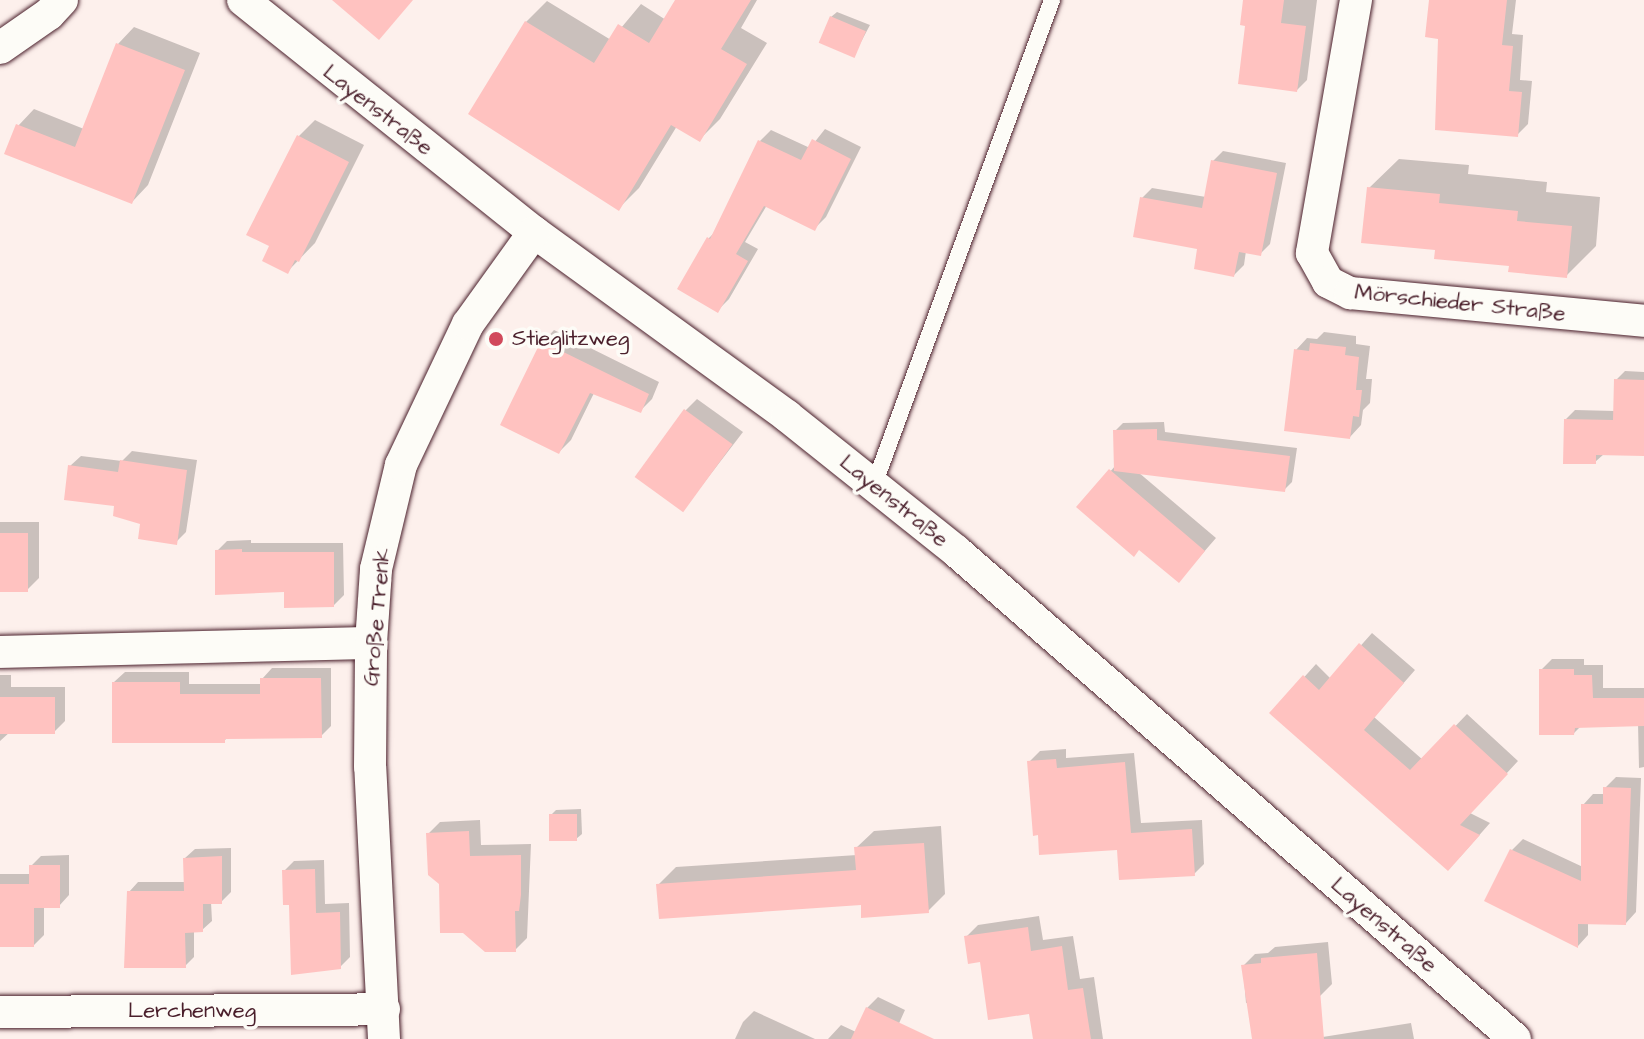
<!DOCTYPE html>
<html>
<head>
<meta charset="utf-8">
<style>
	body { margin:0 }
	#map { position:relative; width:1644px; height:1039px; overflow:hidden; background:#fdf0ec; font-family:"Architects Daughter",sans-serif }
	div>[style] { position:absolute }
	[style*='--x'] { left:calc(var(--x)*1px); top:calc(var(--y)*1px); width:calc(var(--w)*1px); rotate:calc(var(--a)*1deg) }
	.shadow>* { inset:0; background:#0003 }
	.building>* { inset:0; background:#ffc2c0; transform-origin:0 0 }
	.roads { filter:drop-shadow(0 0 2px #4a1f2b) drop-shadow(0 0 2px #4a1f2b) }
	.lane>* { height:16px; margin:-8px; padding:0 8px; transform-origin:8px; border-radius:8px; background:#fdfcf7 }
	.street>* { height:32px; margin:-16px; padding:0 16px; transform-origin:16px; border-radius:16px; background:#fdfcf7 }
	.dots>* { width:22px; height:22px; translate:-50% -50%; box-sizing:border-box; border:4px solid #fdfcf7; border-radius:50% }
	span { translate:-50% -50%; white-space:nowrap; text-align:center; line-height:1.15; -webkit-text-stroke:7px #fdfcf7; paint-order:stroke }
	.street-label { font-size:22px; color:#4a1f2b }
	.poi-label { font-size:22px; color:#4a1f2b }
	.left { translate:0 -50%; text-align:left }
</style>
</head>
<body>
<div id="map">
	<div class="shadow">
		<i style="clip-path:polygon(678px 0,757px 0,741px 28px,767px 43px,720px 119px,699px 140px,677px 126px,639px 188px,619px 208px,526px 22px,547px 1px,611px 40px,641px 4px,666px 20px)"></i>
		<i style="clip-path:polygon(1245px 0,1317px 0,1307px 80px,1297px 90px,1248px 24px)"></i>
		<i style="clip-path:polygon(1431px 0,1516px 0,1512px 34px,1523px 35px,1520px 80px,1532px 81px,1528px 124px,1517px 135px,1440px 37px)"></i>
		<i style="clip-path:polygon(837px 12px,870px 25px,854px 55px,831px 17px)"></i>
		<i style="clip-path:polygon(134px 27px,200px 53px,148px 185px,132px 202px,18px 126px,34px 109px,84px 129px,118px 44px)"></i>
		<i style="clip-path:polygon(315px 120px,364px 145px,315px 243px,288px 271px,272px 245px,299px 136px)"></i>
		<i style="clip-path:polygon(825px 129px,861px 147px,826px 217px,814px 229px,767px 205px,745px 242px,758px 249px,729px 299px,718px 310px,708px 239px,716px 231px,760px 141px,771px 130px,810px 148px)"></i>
		<i style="clip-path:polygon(1223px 151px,1286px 163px,1270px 244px,1260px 254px,1246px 251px,1244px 265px,1234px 275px,1142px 198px,1152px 188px,1206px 197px,1213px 161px)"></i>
		<i style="clip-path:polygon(1399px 159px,1469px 165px,1468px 174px,1547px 182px,1546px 192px,1600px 197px,1596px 246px,1566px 276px,1437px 249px,1369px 188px)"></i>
		<i style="clip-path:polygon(554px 330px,659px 382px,652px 399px,640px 411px,594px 393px,571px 440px,559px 452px,543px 342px)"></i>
		<i style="clip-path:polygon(1324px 332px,1356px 336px,1356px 344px,1370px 346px,1366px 379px,1372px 379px,1370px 403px,1363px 410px,1361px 425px,1350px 437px,1296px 350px,1307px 338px,1317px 339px)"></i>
		<i style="clip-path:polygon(1625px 371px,1644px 372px,1644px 454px,1604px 454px,1595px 462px,1566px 419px,1575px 410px,1615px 411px,1616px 380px)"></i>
		<i style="clip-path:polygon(697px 399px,743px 432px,683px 510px,686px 410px)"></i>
		<i style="clip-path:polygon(1164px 422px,1165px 432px,1297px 448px,1292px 482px,1284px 490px,1138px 472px,1216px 538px,1190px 568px,1140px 548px,1079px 507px,1116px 465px,1115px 431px,1123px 423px)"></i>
		<i style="clip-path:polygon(132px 451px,197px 460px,186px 532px,176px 542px,116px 505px,70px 466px,81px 456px,122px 461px)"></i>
		<i style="clip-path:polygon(0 522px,39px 522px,39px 578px,27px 590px,0 590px)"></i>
		<i style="clip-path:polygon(251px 540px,251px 543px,343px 543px,344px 595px,334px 605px,286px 590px,217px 551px,227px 541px)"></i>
		<i style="clip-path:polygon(1372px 633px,1415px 670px,1374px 717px,1423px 760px,1467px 714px,1518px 761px,1470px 813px,1490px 823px,1460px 857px,1272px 713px,1316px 664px,1331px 679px)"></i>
		<i style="clip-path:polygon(1552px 659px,1584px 659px,1584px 665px,1603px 665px,1603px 688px,1644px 688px,1644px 767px,1639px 768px,1638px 724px,1581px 726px,1574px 733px,1541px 670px)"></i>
		<i style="clip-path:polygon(272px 668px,331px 668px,331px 726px,321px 736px,228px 737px,224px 741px,114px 682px,125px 672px,189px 672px,189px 684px,262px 684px,262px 679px)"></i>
		<i style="clip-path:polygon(0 675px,11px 675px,11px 687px,65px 687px,65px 721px,54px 732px,10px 732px,0 741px)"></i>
		<i style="clip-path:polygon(1066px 749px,1066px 758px,1134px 753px,1141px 823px,1202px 820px,1204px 864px,1194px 874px,1119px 848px,1029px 762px,1040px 751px)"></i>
		<i style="clip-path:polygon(1616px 777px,1641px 778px,1636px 912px,1626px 923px,1588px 922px,1588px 935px,1578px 946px,1487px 900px,1512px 850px,1523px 839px,1583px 867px,1583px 805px,1593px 794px,1605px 794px,1605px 788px)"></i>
		<i style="clip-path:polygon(581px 809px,582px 834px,576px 839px,551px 815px,556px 810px)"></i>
		<i style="clip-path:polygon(480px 820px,481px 845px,531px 844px,527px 938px,515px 950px,441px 883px,428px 834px,440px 822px)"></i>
		<i style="clip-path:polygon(941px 826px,945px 894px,928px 911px,658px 885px,676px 867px,857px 855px,856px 848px,874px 831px)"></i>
		<i style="clip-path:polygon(231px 848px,231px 892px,221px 902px,211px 902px,212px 921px,202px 930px,194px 930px,194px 957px,185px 966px,129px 892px,138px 882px,186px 882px,185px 858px,195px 849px)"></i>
		<i style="clip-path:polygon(69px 855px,69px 895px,59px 906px,44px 906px,44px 935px,34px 945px,0 945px,0 874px,31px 874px,31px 866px,41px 856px)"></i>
		<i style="clip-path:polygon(324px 860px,325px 904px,349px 903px,350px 957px,340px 967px,293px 973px,291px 903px,284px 871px,294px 861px)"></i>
		<i style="clip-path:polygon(1039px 916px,1043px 940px,1073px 936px,1080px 979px,1094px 977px,1103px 1039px,1035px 1039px,1031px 1012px,982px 960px,966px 937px,978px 925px)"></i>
		<i style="clip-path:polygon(1328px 942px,1332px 984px,1320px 996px,1246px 1003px,1243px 966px,1255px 954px,1268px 953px,1275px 947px)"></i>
		<i style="clip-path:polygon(878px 997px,905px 1010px,892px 1039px,828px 1039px,841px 1025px,856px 1032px,867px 1008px)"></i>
		<i style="clip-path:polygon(754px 1011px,815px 1039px,735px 1039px,743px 1022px)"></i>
		<i style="clip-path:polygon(1411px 1023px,1414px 1039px,1310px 1039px)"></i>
	</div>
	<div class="building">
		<i style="clip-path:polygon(332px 0,413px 0,379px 40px)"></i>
		<i style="clip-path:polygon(675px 0,751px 0,721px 49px,747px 64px,700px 142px,671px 125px,619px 211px,468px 114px,525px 21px,594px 63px,618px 24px,649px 43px)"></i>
		<i style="clip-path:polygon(1243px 0,1284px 0,1281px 23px,1306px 26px,1297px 92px,1238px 84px,1245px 26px,1240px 25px)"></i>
		<i style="clip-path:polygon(1429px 0,1507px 0,1502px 45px,1513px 46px,1509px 91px,1522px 92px,1518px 137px,1435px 130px,1438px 39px,1425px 37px)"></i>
		<i style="left:830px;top:16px;width:39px;height:29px;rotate:23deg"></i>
		<i style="clip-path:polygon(116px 43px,185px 70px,132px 204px,4px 154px,16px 124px,75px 147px)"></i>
		<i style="clip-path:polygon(297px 135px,349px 162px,299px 262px,295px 260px,288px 274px,262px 261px,269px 246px,246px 235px)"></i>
		<i style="clip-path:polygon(812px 139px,851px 159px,815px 231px,764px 206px,736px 254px,748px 261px,718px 313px,677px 289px,707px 237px,710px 239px,758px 140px,801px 160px)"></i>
		<i style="clip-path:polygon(1211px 160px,1277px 173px,1261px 256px,1239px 252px,1234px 277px,1194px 269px,1197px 249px,1133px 237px,1140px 197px,1202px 208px)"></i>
		<i style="clip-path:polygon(1367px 187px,1440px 194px,1439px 203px,1518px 211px,1517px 221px,1572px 226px,1567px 278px,1508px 272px,1509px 266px,1434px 259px,1435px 250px,1361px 243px)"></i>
		<i style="clip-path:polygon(541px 341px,649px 394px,641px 413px,590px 393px,559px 454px,500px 425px)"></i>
		<i style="clip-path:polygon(1310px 343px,1346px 347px,1345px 355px,1359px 357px,1356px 390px,1362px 390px,1359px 417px,1353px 416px,1350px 439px,1284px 431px,1294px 349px,1309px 351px)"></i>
		<i style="clip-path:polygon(1614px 379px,1644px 380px,1644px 456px,1596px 455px,1596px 464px,1563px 464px,1564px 419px,1613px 420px)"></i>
		<i style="left:684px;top:409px;width:60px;height:84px;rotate:36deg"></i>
		<i style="clip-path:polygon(1157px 429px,1157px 440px,1290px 456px,1285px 492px,1114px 471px,1113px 430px)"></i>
		<i style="clip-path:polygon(120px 460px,187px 470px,177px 545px,138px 539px,140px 524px,113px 516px,114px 506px,64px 500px,68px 465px,118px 472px)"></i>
		<i style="clip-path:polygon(1109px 469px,1205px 551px,1179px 583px,1139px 550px,1134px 557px,1076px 507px)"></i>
		<i style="left:0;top:533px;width:28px;height:59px"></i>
		<i style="clip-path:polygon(242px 549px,242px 552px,334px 552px,334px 607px,284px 608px,284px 592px,215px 595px,215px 550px)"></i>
		<i style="clip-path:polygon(1359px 643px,1404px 683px,1364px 730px,1410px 770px,1454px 724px,1508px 774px,1460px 825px,1480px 835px,1448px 871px,1269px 713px,1303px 675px,1319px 690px)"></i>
		<i style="clip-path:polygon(1539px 669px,1574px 669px,1574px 675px,1592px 675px,1593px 698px,1644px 698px,1644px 726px,1575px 728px,1574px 735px,1539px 735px)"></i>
		<i style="clip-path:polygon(260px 678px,321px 678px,322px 738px,225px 739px,225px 743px,112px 743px,112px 682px,180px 682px,180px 694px,260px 694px)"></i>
		<i style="left:0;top:697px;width:55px;height:37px"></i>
		<i style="clip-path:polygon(1056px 759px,1057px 768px,1125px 762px,1131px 833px,1192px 829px,1195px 876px,1119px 880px,1117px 850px,1039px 855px,1038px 835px,1033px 836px,1027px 761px)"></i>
		<i style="clip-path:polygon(1603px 787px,1631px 788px,1626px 925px,1578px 924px,1578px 948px,1484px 901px,1510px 849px,1581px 881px,1581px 804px,1603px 804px)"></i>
		<i style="left:577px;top:814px;width:27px;height:28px;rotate:90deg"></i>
		<i style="clip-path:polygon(469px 831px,470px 856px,521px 855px,521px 895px,519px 911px,515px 911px,516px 952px,485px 952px,463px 933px,440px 933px,439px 884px,428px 875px,426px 833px)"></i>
		<i style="clip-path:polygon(924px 843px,929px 913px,861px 918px,861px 905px,659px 919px,656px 884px,856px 870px,854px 847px)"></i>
		<i style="clip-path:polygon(222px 856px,222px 904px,203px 904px,203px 932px,185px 933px,186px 968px,124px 968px,127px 891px,184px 891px,183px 858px)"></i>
		<i style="clip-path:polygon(29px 865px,60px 865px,60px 908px,34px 908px,34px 947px,0 947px,0 884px,29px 884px)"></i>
		<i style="clip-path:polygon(315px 869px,316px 913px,340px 912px,341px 969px,291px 975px,289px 905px,283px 905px,282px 870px)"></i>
		<i style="clip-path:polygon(1028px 927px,1031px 951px,1062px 946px,1068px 990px,1083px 988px,1091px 1039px,1033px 1039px,1029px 1014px,988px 1020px,980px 962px,968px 964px,964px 936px)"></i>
		<i style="clip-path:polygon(1317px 953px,1324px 1039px,1252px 1039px,1241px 965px,1261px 963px,1261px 958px)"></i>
		<i style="clip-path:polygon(866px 1007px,934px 1039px,851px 1039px)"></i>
	</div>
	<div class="roads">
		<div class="lane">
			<i style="--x:874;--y:485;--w:517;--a:-69.85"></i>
		</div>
		<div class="street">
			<i style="--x:243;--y:0;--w:372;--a:38.6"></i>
			<i style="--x:534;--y:232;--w:313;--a:36"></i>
			<i style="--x:787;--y:416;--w:216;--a:38.6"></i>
			<i style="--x:956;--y:551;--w:742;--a:41.12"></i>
			<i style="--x:1356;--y:0;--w:257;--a:99.9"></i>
			<i style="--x:1312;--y:253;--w:33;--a:61"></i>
			<i style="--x:1328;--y:282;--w:25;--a:27"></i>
			<i style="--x:1350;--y:293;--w:295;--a:5.4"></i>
			<i style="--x:0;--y:48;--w:60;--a:-34.8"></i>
			<i style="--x:49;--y:14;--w:19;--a:-47"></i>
			<i style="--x:0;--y:652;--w:371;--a:-1.4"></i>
			<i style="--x:0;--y:1012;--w:384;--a:-0.4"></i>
			<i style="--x:384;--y:1039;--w:272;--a:-92.9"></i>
			<i style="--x:370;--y:767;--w:124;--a:-89.5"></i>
			<i style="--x:371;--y:643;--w:74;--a:-86.1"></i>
			<i style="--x:376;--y:569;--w:107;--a:-76.5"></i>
			<i style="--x:401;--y:465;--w:156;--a:-64.6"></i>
			<i style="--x:468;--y:324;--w:113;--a:-54.3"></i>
		</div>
	</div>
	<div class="dots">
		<i style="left:496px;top:339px;background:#d1495b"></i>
	</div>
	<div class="street-label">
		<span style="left:378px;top:110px;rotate:38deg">Layenstraße</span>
		<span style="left:1460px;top:303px;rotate:6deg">Mörschieder Straße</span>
		<span style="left:894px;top:501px;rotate:39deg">Layenstraße</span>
		<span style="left:377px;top:617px;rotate:-85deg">Große Trenk</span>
		<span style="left:1384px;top:925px;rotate:41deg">Layenstraße</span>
		<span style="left:192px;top:1011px">Lerchenweg</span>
	</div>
	<div class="poi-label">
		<span class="left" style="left:512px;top:339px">Stieglitzweg</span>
	</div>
</div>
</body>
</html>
